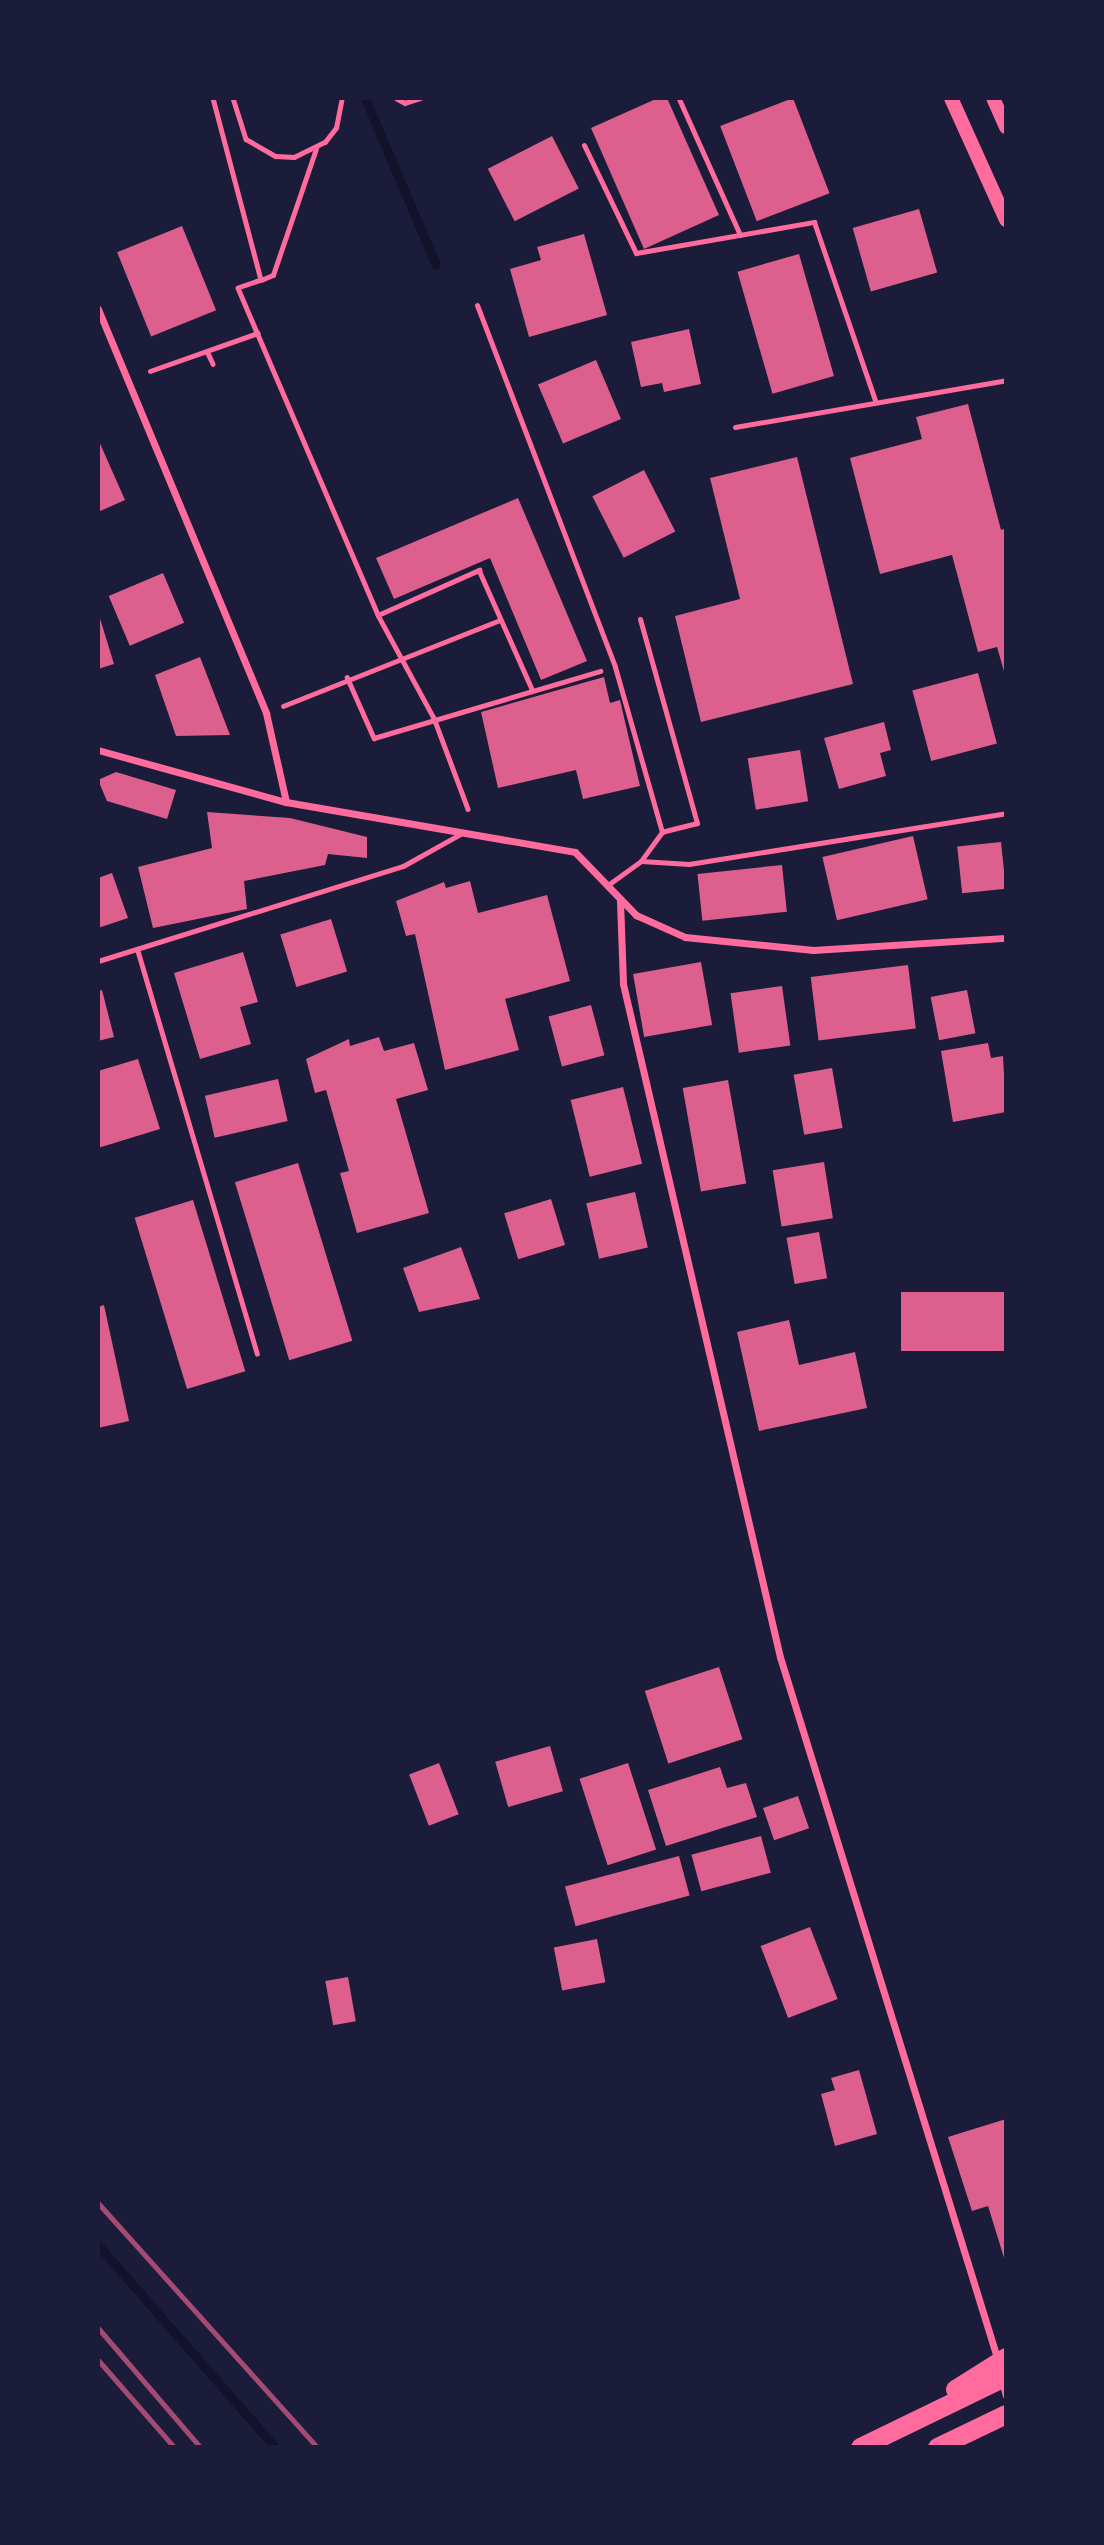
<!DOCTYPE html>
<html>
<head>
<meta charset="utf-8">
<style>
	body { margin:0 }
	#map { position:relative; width:1104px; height:2545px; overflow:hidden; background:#1b1b3a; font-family:Lato,sans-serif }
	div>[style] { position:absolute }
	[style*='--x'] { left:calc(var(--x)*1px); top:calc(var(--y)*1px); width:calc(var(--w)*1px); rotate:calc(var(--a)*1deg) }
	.stream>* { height:9px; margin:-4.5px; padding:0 4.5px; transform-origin:4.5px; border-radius:4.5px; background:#12122b }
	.building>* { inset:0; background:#dd5f8e; transform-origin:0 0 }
	.path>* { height:4.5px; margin:-2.25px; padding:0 2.25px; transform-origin:2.25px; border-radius:2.25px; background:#ff6b9d }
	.service>* { height:5px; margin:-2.5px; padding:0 2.5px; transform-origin:2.5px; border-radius:2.5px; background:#ff6b9d }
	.minor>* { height:7px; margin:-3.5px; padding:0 3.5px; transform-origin:3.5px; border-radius:3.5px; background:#ff6b9d }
	.secondary>* { height:14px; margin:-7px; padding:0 7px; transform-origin:7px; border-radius:7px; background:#ff6b9d }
	.trunk>* { height:19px; margin:-9.5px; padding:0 9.5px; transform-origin:9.5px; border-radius:9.5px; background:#ff6b9d }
	.rail>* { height:5px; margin:-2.5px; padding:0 2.5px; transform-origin:2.5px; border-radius:2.5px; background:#a44b75 }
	span { translate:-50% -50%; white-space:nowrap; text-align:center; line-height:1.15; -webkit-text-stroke:5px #1b1b3a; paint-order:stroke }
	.frame { position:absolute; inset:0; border:100px solid #1b1b3a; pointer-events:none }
</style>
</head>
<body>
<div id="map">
	<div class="stream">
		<i style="--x:365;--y:98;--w:181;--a:67"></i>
		<i style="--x:98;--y:2245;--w:269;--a:48.8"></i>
	</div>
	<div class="building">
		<i style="clip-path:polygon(658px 98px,667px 98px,719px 215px,644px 249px,591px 128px)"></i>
		<i style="left:793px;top:98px;width:102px;height:78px;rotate:69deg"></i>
		<i style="left:552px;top:136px;width:59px;height:72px;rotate:63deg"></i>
		<i style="left:919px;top:209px;width:66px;height:69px;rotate:74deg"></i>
		<i style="left:182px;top:226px;width:91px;height:70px;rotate:68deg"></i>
		<i style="clip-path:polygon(584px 234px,607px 315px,529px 337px,510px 269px,541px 260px,537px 247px)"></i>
		<i style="left:799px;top:254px;width:127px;height:64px;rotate:74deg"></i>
		<i style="clip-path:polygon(689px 329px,701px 384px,664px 392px,662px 383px,641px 387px,631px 342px)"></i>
		<i style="left:596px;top:360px;width:64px;height:63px;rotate:67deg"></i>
		<i style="clip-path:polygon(968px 404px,1001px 530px,1006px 528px,1006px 678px,997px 647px,978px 652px,952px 555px,880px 574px,850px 458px,922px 439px,916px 417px)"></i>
		<i style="clip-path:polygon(98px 439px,125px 500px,98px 512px)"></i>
		<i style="clip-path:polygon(797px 457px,853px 684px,701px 722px,675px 616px,740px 599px,710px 478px)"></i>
		<i style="left:644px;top:470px;width:69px;height:58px;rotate:63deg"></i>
		<i style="clip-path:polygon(518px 498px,587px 661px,541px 680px,490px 558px,394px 599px,376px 558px)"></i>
		<i style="left:163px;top:573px;width:54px;height:59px;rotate:67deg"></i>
		<i style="clip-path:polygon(98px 612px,114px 664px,98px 669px)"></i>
		<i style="clip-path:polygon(200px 657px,230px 735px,176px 736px,155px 675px)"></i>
		<i style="left:978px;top:673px;width:73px;height:68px;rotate:75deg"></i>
		<i style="clip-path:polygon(604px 677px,610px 703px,620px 700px,640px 786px,583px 799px,576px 770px,498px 788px,481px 712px)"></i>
		<i style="clip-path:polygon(884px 722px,891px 750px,880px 753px,886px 776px,839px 789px,824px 738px)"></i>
		<i style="left:800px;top:750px;width:52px;height:53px;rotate:81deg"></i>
		<i style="clip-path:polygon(116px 772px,176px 790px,167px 819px,107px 801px,98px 780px)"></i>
		<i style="clip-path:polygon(207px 812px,290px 818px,367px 837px,367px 858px,328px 854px,325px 865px,244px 881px,247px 909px,153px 928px,138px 867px,212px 848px)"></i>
		<i style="left:913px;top:836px;width:65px;height:93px;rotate:77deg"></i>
		<i style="left:1001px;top:842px;width:47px;height:44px;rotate:84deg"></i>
		<i style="left:782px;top:865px;width:47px;height:85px;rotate:84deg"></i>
		<i style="clip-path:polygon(112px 873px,128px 918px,98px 928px,98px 878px)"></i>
		<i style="clip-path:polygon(470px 881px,478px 913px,547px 895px,570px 981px,505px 999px,519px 1050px,445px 1070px,415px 934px,406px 936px,396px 901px,444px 882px,446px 888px)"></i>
		<i style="left:331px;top:919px;width:55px;height:53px;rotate:73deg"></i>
		<i style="clip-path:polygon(243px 952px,258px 1002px,240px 1007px,251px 1044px,200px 1059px,174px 973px)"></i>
		<i style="left:701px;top:962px;width:64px;height:69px;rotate:80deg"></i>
		<i style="left:908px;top:965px;width:64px;height:98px;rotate:83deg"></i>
		<i style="left:782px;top:986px;width:60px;height:52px;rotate:82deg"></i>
		<i style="clip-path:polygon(102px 990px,114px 1037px,98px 1041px,98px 991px)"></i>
		<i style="left:967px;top:990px;width:44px;height:37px;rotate:79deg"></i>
		<i style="left:591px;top:1005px;width:52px;height:44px;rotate:75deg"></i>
		<i style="clip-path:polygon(379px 1037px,384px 1051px,414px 1043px,428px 1090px,396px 1099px,429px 1213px,357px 1233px,340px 1173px,349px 1171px,326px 1090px,315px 1093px,306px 1059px,349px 1039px,350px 1046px)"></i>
		<i style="clip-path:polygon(988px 1043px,991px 1058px,1003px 1056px,1006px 1112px,953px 1122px,941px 1051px)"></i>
		<i style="clip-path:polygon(138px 1059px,160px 1129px,98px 1148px,98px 1071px)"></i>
		<i style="left:832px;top:1068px;width:61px;height:39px;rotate:80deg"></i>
		<i style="left:278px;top:1079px;width:43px;height:75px;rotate:77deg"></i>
		<i style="left:728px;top:1080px;width:105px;height:46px;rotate:80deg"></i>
		<i style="left:623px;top:1087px;width:79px;height:54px;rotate:76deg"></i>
		<i style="left:824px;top:1162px;width:57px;height:52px;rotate:81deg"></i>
		<i style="left:298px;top:1163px;width:186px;height:66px;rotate:73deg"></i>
		<i style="left:635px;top:1192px;width:57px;height:50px;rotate:77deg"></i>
		<i style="left:551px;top:1199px;width:48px;height:49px;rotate:73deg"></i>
		<i style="left:193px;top:1200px;width:179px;height:61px;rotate:73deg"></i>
		<i style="left:819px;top:1232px;width:47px;height:33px;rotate:80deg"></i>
		<i style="clip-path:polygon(461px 1247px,480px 1299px,419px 1312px,403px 1268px)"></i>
		<i style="left:1006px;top:1292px;width:59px;height:105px;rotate:90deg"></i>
		<i style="clip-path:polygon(104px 1305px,129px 1421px,98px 1428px,98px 1307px)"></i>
		<i style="clip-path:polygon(789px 1320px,799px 1365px,855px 1352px,867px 1408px,759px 1431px,737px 1332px)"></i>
		<i style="left:719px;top:1667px;width:76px;height:78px;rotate:72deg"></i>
		<i style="left:550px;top:1746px;width:47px;height:57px;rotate:74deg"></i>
		<i style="left:439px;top:1763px;width:55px;height:32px;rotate:69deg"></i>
		<i style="left:628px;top:1763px;width:91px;height:51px;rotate:72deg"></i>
		<i style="clip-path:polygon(720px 1767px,727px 1788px,746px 1783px,757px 1817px,666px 1846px,648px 1790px)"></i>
		<i style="left:798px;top:1796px;width:34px;height:37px;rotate:71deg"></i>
		<i style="left:761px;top:1836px;width:38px;height:72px;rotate:75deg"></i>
		<i style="left:679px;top:1856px;width:41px;height:118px;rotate:75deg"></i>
		<i style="left:810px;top:1927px;width:77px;height:53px;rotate:69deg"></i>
		<i style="left:597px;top:1939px;width:44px;height:44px;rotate:79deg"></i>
		<i style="left:348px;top:1977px;width:45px;height:23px;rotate:80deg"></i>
		<i style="clip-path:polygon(859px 2070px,877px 2134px,835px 2146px,821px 2094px,835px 2090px,831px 2078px)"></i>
		<i style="clip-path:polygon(1006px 2119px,1006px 2261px,1005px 2261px,988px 2206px,972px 2211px,948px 2137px)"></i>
	</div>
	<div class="path">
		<i style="--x:213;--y:98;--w:188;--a:75.2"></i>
		<i style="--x:261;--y:280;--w:24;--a:161"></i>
		<i style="--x:238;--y:288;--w:356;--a:66.8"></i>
		<i style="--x:378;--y:615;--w:117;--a:61.5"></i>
		<i style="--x:434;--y:718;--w:97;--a:69.5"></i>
		<i style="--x:233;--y:98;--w:43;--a:72.4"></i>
		<i style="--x:246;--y:139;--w:34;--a:30"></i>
		<i style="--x:276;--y:156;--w:18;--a:3"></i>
		<i style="--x:294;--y:157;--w:34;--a:-26"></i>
		<i style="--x:325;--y:142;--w:18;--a:-52"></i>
		<i style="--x:336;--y:128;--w:31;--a:-79"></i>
		<i style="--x:396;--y:98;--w:10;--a:29"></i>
		<i style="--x:405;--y:103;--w:16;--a:-18"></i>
		<i style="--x:261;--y:280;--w:13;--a:-23"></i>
		<i style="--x:273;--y:275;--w:133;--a:-71.2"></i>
		<i style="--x:207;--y:351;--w:14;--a:65"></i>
		<i style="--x:150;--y:371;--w:114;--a:-19.4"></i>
		<i style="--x:378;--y:615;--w:111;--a:-24"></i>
		<i style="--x:479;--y:570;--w:130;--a:66"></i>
		<i style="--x:347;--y:677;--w:67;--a:66.1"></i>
		<i style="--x:374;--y:738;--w:236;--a:-16.5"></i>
		<i style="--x:283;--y:706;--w:233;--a:-21.6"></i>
	</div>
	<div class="service">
		<i style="--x:679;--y:99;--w:149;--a:65.8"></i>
		<i style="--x:584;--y:145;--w:120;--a:64.3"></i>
		<i style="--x:636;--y:253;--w:181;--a:-9.9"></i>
		<i style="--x:814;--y:222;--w:188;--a:71.1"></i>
		<i style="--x:477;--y:305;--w:387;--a:69.1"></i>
		<i style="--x:615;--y:667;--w:172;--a:74.1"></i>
		<i style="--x:662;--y:832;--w:36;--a:126"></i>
		<i style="--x:641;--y:861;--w:41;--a:144"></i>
		<i style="--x:735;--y:427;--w:275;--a:-9.8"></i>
		<i style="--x:640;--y:619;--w:212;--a:74.4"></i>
		<i style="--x:697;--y:823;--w:36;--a:166"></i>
		<i style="--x:641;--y:861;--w:48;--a:3.6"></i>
		<i style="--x:689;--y:864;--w:321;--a:-9.1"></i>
		<i style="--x:137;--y:949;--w:422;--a:73.5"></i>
		<i style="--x:98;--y:961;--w:319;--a:-17.3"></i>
		<i style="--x:403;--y:866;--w:68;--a:-29.2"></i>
	</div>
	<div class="minor">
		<i style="--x:98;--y:309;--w:438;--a:67.4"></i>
		<i style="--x:266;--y:713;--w:91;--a:77.3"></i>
		<i style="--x:98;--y:750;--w:195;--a:15.5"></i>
		<i style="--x:286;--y:802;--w:293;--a:9.8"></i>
		<i style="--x:575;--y:852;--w:88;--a:45.9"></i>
		<i style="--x:636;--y:915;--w:54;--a:24.2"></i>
		<i style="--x:685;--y:937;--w:129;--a:5.8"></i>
		<i style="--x:813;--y:950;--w:193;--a:-3.6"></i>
		<i style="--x:620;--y:901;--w:83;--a:87.9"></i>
		<i style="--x:623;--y:984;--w:691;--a:76.87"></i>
		<i style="--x:780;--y:1657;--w:737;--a:72.79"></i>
		<i style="--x:1002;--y:2380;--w:16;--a:76"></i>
	</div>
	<div class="secondary">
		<i style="--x:951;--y:98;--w:134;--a:65.7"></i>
		<i style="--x:993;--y:98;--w:32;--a:66"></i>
	</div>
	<div class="trunk">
		<i style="--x:955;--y:2389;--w:60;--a:-32.1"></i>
		<i style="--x:860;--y:2447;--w:162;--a:-25.9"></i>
		<i style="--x:937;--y:2447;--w:76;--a:-25.6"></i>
	</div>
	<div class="rail">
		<i style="--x:98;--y:2203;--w:328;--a:48.1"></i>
		<i style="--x:98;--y:2328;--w:157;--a:49.4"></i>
		<i style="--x:98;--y:2360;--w:116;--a:48.9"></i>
	</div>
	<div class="frame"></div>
</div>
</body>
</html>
